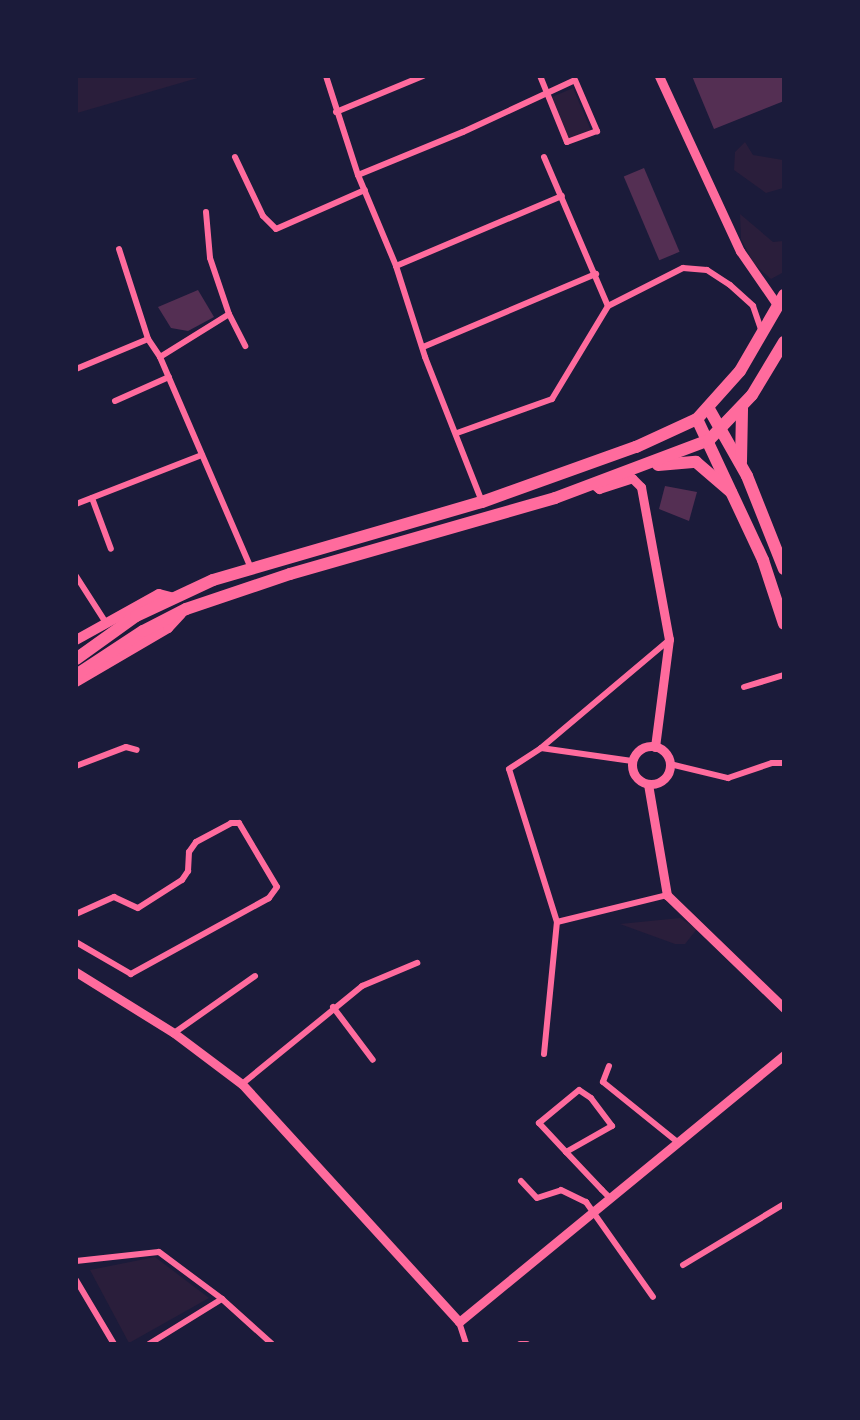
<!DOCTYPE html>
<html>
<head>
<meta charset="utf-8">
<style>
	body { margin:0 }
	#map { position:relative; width:860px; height:1420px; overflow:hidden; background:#1b1b3a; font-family:Jost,sans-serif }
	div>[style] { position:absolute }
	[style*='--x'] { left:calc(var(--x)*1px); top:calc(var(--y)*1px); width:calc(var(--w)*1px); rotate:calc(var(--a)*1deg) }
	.green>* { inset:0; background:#2a1e3b; transform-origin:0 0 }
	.building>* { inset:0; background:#542f53; transform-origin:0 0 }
	.minor>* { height:6px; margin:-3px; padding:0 3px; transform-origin:3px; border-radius:3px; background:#ff6b9d }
	.tertiary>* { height:9px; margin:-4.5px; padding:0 4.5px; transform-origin:4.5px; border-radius:4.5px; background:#ff6b9d }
	.tertiary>.ring { margin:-4.5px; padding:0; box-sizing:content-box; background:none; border:9px solid #ff6b9d; border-radius:50% }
	.secondary>* { height:10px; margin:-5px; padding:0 5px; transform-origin:5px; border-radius:5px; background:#ff6b9d }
	.primary>* { height:12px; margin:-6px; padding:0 6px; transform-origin:6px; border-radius:6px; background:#ff6b9d }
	span { translate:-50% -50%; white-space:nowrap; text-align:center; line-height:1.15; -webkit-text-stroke:5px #1b1b3a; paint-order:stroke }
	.frame { position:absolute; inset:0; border:78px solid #1b1b3a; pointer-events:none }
</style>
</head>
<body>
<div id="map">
	<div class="green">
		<i style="clip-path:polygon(77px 76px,201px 76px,201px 77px,77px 113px)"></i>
		<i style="left:573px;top:88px;width:47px;height:24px;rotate:67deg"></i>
		<i style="clip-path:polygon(745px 142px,753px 155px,783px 160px,783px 188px,766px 193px,734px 170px,735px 152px)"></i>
		<i style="clip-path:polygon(740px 214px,773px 242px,783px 241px,782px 273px,771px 279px,754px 264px,741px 239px)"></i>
		<i style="clip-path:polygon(680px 918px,697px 929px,685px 944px,675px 944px,620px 924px)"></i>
		<i style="clip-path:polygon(155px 1257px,209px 1298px,129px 1343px,90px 1270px)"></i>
	</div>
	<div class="building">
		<i style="clip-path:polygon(692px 76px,784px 76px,784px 101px,714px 129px)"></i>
		<i style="left:644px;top:168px;width:91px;height:22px;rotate:67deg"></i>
		<i style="clip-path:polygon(198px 290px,214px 317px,188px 331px,171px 328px,158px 307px)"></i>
		<i style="clip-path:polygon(665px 486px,697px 492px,689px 521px,659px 509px)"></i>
	</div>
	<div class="minor">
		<i style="--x:326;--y:76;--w:104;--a:72.1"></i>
		<i style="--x:358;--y:175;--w:99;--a:67.3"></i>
		<i style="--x:396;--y:266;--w:96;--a:72.3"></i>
		<i style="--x:425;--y:357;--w:156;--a:68.5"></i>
		<i style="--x:336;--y:112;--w:94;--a:-22.5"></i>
		<i style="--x:235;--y:157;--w:65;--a:64.6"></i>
		<i style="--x:263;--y:216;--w:18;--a:45"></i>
		<i style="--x:276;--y:229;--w:97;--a:-23.7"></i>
		<i style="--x:544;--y:157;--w:162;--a:66.8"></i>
		<i style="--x:358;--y:175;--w:113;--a:-22.3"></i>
		<i style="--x:463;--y:132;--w:123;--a:-24.9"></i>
		<i style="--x:575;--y:80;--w:56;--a:66.7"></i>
		<i style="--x:597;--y:131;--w:32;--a:160"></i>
		<i style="--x:567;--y:142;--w:53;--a:-112.2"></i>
		<i style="--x:547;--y:93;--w:18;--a:-112"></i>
		<i style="--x:206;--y:212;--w:46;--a:85"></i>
		<i style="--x:210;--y:258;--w:59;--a:71.3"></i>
		<i style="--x:229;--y:314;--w:36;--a:63"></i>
		<i style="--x:119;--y:249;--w:95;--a:72.1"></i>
		<i style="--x:396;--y:266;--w:180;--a:-22.9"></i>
		<i style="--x:423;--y:347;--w:188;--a:-22.9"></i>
		<i style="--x:160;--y:357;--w:230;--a:66.7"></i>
		<i style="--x:76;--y:369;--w:78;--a:-22.6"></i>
		<i style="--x:148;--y:339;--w:22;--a:56"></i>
		<i style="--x:160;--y:357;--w:81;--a:-31.9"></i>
		<i style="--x:115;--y:401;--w:59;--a:-24"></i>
		<i style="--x:457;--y:433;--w:101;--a:-19.7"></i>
		<i style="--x:552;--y:399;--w:109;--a:-58.9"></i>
		<i style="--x:608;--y:306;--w:84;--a:-26.9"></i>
		<i style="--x:683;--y:268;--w:24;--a:5"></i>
		<i style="--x:707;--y:270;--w:27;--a:33"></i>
		<i style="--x:730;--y:285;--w:31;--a:42"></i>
		<i style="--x:753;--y:306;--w:28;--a:71"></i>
		<i style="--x:92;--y:498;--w:54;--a:69.6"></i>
		<i style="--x:76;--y:504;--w:135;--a:-21.3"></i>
		<i style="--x:76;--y:576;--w:56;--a:57.4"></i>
		<i style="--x:744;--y:687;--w:42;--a:-16.7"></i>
		<i style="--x:541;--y:748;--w:92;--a:8.1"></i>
		<i style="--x:670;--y:764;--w:60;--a:13.6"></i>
		<i style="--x:728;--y:778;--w:46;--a:-18.8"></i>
		<i style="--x:772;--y:763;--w:12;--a:0"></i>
		<i style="--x:76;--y:766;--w:53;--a:-20.8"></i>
		<i style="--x:126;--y:747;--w:11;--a:15"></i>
		<i style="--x:76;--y:914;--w:42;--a:-24.1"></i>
		<i style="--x:114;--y:897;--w:26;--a:25"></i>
		<i style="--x:138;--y:908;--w:52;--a:-32.5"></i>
		<i style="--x:182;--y:880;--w:11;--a:-56"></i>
		<i style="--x:188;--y:871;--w:19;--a:-87"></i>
		<i style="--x:189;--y:852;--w:12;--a:-55"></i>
		<i style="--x:196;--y:842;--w:40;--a:-28"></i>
		<i style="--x:231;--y:823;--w:8;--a:0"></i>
		<i style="--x:239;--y:823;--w:74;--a:59.3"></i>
		<i style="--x:277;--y:887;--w:14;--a:126"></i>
		<i style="--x:269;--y:898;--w:158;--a:151.2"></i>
		<i style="--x:131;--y:974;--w:64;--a:-149.8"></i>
		<i style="--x:557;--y:922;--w:113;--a:-13.8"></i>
		<i style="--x:333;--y:1007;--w:66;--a:53"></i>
		<i style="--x:174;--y:1033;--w:99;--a:-35.1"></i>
		<i style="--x:544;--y:1054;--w:133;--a:-84.4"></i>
		<i style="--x:557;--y:922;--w:160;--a:-107.4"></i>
		<i style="--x:509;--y:769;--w:38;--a:-33"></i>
		<i style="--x:541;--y:748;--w:166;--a:-40.1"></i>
		<i style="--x:609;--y:1066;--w:17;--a:111"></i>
		<i style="--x:603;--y:1082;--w:94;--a:38.9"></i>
		<i style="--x:242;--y:1084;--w:155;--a:-39.2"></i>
		<i style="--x:362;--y:986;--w:60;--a:-22.7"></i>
		<i style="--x:566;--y:1152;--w:53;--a:-29.5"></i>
		<i style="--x:612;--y:1126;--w:35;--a:-127"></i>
		<i style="--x:591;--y:1098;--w:14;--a:-146"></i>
		<i style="--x:579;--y:1090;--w:52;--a:140.5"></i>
		<i style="--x:539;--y:1123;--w:40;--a:47"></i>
		<i style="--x:566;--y:1152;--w:52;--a:46.5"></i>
		<i style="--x:602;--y:1190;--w:10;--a:45"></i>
		<i style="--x:521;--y:1181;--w:23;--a:47"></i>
		<i style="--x:537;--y:1198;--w:25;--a:-18"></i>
		<i style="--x:561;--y:1190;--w:28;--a:26"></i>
		<i style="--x:586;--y:1202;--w:116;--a:54.8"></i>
		<i style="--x:76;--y:1261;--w:83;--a:-6.2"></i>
		<i style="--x:159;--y:1252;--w:79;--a:36.7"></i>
		<i style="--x:222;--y:1299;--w:67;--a:42"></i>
		<i style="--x:683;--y:1265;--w:118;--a:-31.1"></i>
		<i style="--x:76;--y:1280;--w:74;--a:59.3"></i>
		<i style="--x:459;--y:1322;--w:23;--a:72"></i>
		<i style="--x:149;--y:1344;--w:86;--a:-31.7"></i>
		<i style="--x:520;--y:1344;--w:7;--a:0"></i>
	</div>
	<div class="tertiary">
		<i style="--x:659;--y:76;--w:193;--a:65.2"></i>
		<i style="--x:740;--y:251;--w:67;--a:55.4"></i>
		<i style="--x:593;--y:484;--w:8;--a:40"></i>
		<i style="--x:599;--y:489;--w:35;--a:-18"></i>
		<i style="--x:632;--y:478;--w:13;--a:45"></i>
		<i style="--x:641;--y:487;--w:155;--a:79.6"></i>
		<i style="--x:669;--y:639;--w:109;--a:97.4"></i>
		<i class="ring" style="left:632px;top:746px;width:29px;height:29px"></i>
		<i style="--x:648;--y:784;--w:113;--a:80.3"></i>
		<i style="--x:667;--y:895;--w:163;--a:44"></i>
		<i style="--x:76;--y:972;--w:115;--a:31.9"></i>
		<i style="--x:174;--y:1033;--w:85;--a:36.9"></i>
		<i style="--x:242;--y:1084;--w:322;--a:47.6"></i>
		<i style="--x:459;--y:1322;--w:421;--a:-39.4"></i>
	</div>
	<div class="secondary">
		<i style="--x:76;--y:640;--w:95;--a:-29"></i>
		<i style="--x:159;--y:594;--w:16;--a:15"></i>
		<i style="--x:76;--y:682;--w:107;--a:-30.4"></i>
		<i style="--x:168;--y:628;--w:19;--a:-47"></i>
	</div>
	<div class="primary">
		<i style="--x:709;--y:409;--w:77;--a:60.4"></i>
		<i style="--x:747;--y:476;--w:100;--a:68.3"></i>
		<i style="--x:697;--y:419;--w:156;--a:64.9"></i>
		<i style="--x:763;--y:560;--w:67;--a:71.8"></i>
		<i style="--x:741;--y:462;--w:54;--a:-88.9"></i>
		<i style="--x:658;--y:465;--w:38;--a:-5"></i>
		<i style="--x:696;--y:462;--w:46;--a:40.6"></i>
		<i style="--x:76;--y:659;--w:74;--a:-35.6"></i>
		<i style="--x:136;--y:616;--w:85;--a:-25.1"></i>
		<i style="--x:213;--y:580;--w:280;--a:-16.2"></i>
		<i style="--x:482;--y:502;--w:164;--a:-19.7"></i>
		<i style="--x:636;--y:447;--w:67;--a:-24.7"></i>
		<i style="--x:697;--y:419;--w:64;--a:-48.1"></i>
		<i style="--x:740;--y:371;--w:88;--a:-59.9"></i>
		<i style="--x:76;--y:675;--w:80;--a:-33.3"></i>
		<i style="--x:143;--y:631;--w:48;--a:-27.1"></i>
		<i style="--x:186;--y:609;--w:110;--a:-18.6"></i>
		<i style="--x:290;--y:574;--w:276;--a:-16"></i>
		<i style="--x:555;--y:498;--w:165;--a:-20.6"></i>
		<i style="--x:709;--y:440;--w:62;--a:-46.3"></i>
		<i style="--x:752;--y:395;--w:62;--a:-58.9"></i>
	</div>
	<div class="frame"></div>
</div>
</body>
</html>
